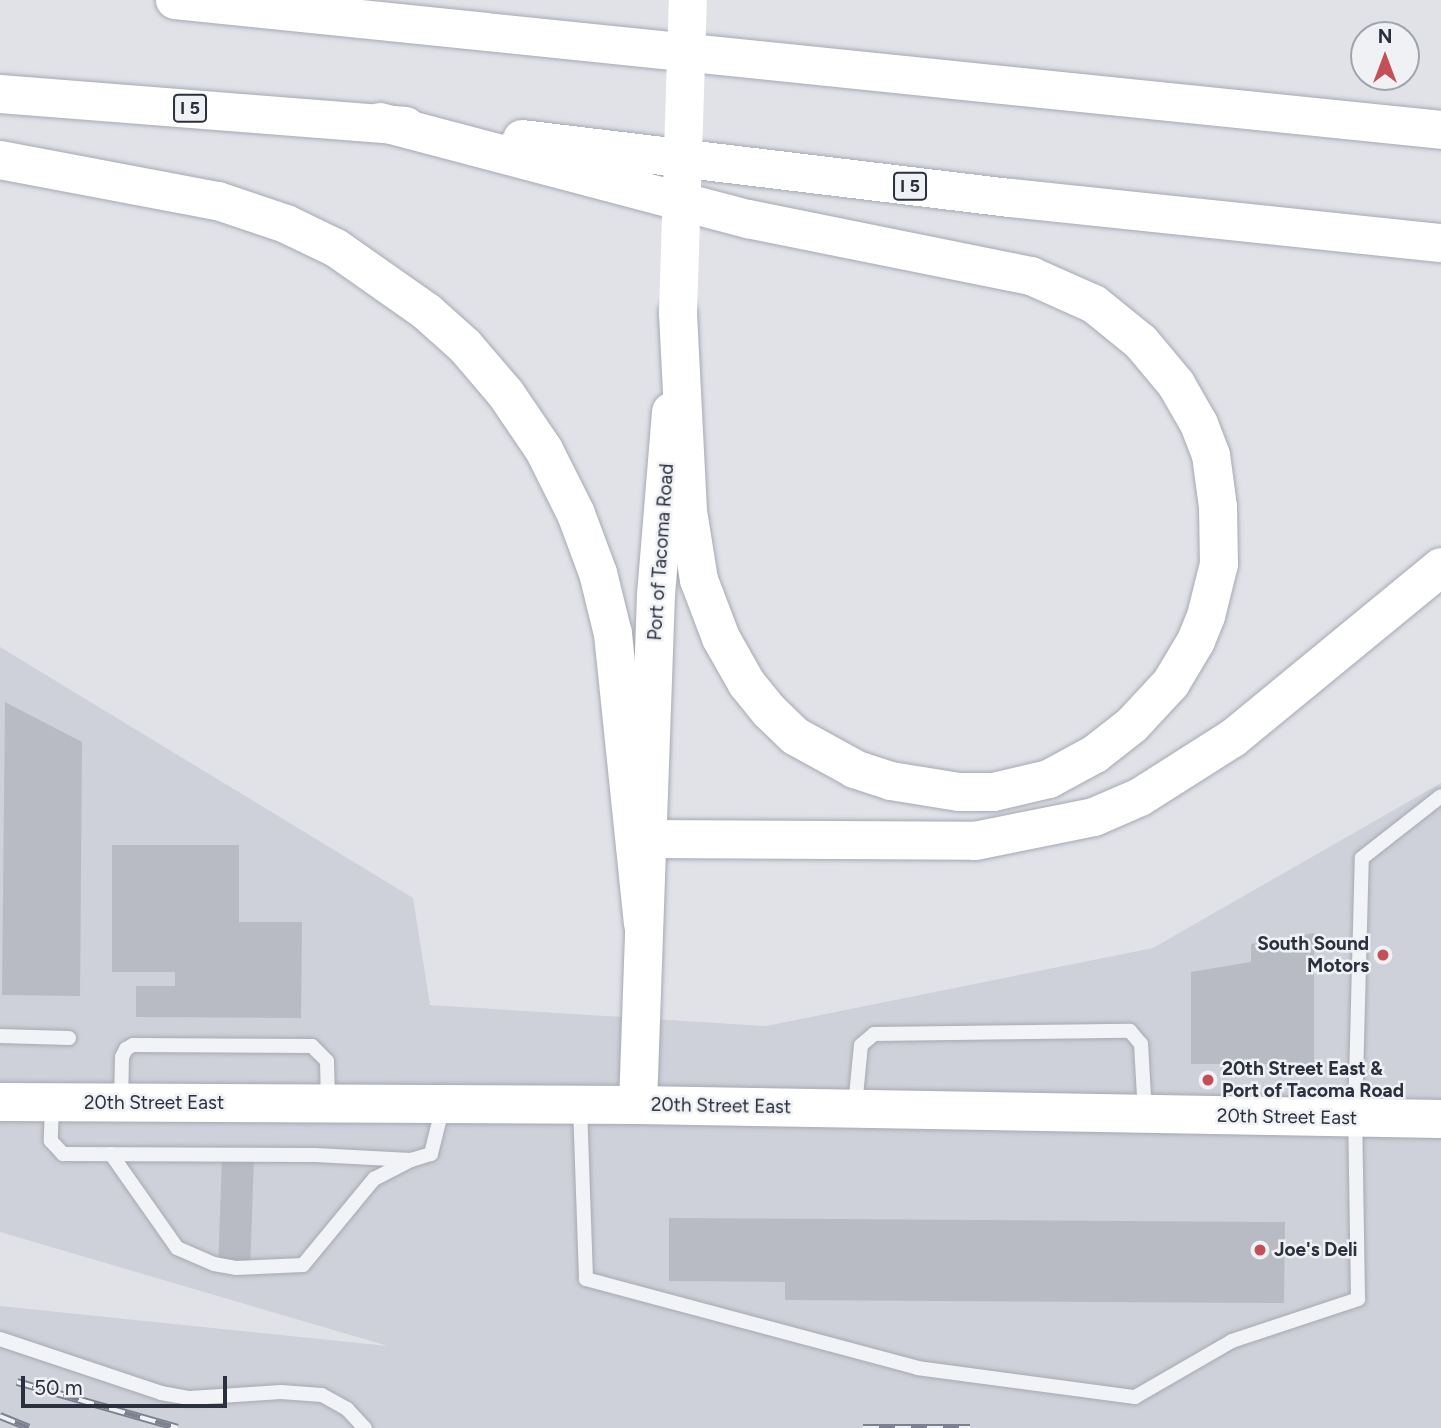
<!DOCTYPE html>
<html>
<head>
<meta charset="utf-8">
<style>
	body { margin:0 }
	#map { position:relative; width:1441px; height:1428px; overflow:hidden; background:#e0e2e8; font-family:Figtree,sans-serif }
	div>[style] { position:absolute }
	[style*='--x'] { left:calc(var(--x)*1px); top:calc(var(--y)*1px); width:calc(var(--w)*1px); rotate:calc(var(--a)*1deg) }
	.built>* { inset:0; background:#ced1d9 }
	.building>* { inset:0; background:#b8bbc4; transform-origin:0 0 }
	.roads { filter:drop-shadow(0 0 2px #a6a9b2) drop-shadow(0 0 2px #a6a9b2) }
	.lane>* { height:14px; margin:-7px; padding:0 7px; transform-origin:7px; border-radius:7px; background:#f2f3f6 }
	.secondary>* { height:38px; margin:-19px; padding:0 19px; transform-origin:19px; border-radius:19px; background:#fff }
	.highway>* { height:38px; margin:-19px; padding:0 19px; transform-origin:19px; border-radius:19px; background:#fff }
	.rail>* { height:8px; margin-top:-4px; transform-origin:0; background:repeating-linear-gradient(90deg,#eff1f5 0 16px,#7b8190 0 32px); box-sizing:border-box; border-block:2px solid #7b8190 }
	.secondary-bridge>* { height:38px; margin:-19px; padding:0 19px; transform-origin:19px; border-radius:19px; background:#fff }
	.dots>* { width:19px; height:19px; translate:-50% -50%; box-sizing:border-box; border:4px solid #eff1f5; border-radius:50% }
	span { translate:-50% -50%; white-space:nowrap; text-align:center; line-height:1.15; -webkit-text-stroke:5px #eff1f5; paint-order:stroke }
	.shield-label span { padding:2px 5px; background:#eff1f5; border:2px solid; border-radius:5px; -webkit-text-stroke-width:0 }
	.shield-label { font-size:18px; color:#2a303e; font-weight:700 }
	.street-label { font-size:19px; color:#2a303e }
	.poi-label { font-size:19px; color:#2a303e; font-weight:700 }
	.right { translate:-100% -50%; text-align:right }
	.left { translate:0 -50%; text-align:left }
	.north { position:absolute; left:1350px; top:21px; width:70px; height:70px; box-sizing:border-box; background:#eff1f5; border:2px solid #a0a4ac; border-radius:50%; rotate:0deg; font-size:19px; font-weight:700; line-height:28px; text-align:center; color:#2a303e }
	.north::after { content:''; display:block; margin:auto; width:24px; height:32px; background:#c34f57; clip-path:polygon(50% 0,100% 100%,50% 72%,0 100%) }
	.scale { position:absolute; left:21px; top:1376px; width:206px; height:32px; box-sizing:border-box; border:4px solid #2a303e; border-top:0; padding-left:9px; font-size:21px; line-height:24px; white-space:nowrap; color:#2a303e; -webkit-text-stroke:5px #eff1f5; paint-order:stroke }
</style>
</head>
<body>
<div id="map">
	<div class="built">
		<i style="clip-path:polygon(0 647px,413px 898px,430px 1005px,766px 1026px,1153px 948px,1441px 783px,1441px 1428px,0 1428px,0 1306px,388px 1346px,0 1232px)"></i>
	</div>
	<div class="building">
		<i style="clip-path:polygon(5px 702px,82px 742px,80px 996px,2px 995px)"></i>
		<i style="clip-path:polygon(112px 845px,239px 845px,239px 922px,302px 922px,301px 1018px,136px 1017px,136px 986px,175px 986px,175px 972px,112px 972px)"></i>
		<i style="clip-path:polygon(1314px 933px,1314px 1064px,1191px 1064px,1191px 972px,1251px 962px,1251px 944px)"></i>
		<i style="left:222px;top:1157px;width:32px;height:104px;rotate:2deg"></i>
		<i style="clip-path:polygon(669px 1218px,1285px 1222px,1284px 1303px,785px 1300px,785px 1282px,669px 1281px)"></i>
	</div>
	<div class="roads">
		<div class="lane">
			<i style="--x:0;--y:1036;--w:69;--a:1.7"></i>
			<i style="--x:121;--y:1102;--w:45;--a:-88.7"></i>
			<i style="--x:122;--y:1057;--w:9;--a:-63"></i>
			<i style="--x:126;--y:1049;--w:8;--a:-30"></i>
			<i style="--x:133;--y:1045;--w:179;--a:0.3"></i>
			<i style="--x:312;--y:1046;--w:21;--a:45"></i>
			<i style="--x:327;--y:1061;--w:40;--a:88.6"></i>
			<i style="--x:52;--y:1104;--w:37;--a:92"></i>
			<i style="--x:51;--y:1141;--w:18;--a:47"></i>
			<i style="--x:63;--y:1154;--w:252;--a:0.2"></i>
			<i style="--x:315;--y:1155;--w:96;--a:3"></i>
			<i style="--x:411;--y:1160;--w:21;--a:-17"></i>
			<i style="--x:431;--y:1154;--w:49;--a:-76"></i>
			<i style="--x:580;--y:1106;--w:173;--a:88"></i>
			<i style="--x:586;--y:1279;--w:343;--a:15"></i>
			<i style="--x:917;--y:1368;--w:220;--a:7.6"></i>
			<i style="--x:1135;--y:1397;--w:112;--a:-30"></i>
			<i style="--x:1232;--y:1341;--w:133;--a:-18.4"></i>
			<i style="--x:1358;--y:1299;--w:181;--a:-90.9"></i>
			<i style="--x:1355;--y:1118;--w:260;--a:-88.5"></i>
			<i style="--x:1362;--y:858;--w:100;--a:-38.1"></i>
			<i style="--x:855;--y:1106;--w:61;--a:-84.4"></i>
			<i style="--x:861;--y:1045;--w:17;--a:-40"></i>
			<i style="--x:874;--y:1034;--w:256;--a:-0.7"></i>
			<i style="--x:1130;--y:1031;--w:17;--a:50"></i>
			<i style="--x:1141;--y:1044;--w:69;--a:86.7"></i>
			<i style="--x:111;--y:1154;--w:115;--a:54.9"></i>
			<i style="--x:177;--y:1248;--w:40;--a:23.4"></i>
			<i style="--x:214;--y:1264;--w:22;--a:10"></i>
			<i style="--x:236;--y:1268;--w:67;--a:-2.6"></i>
			<i style="--x:303;--y:1265;--w:112;--a:-50.5"></i>
			<i style="--x:374;--y:1179;--w:42;--a:-27.2"></i>
			<i style="--x:0;--y:1339;--w:170;--a:18.5"></i>
			<i style="--x:161;--y:1393;--w:29;--a:10"></i>
			<i style="--x:190;--y:1398;--w:91;--a:-3.8"></i>
			<i style="--x:281;--y:1392;--w:41;--a:4.2"></i>
			<i style="--x:322;--y:1395;--w:29;--a:29"></i>
			<i style="--x:347;--y:1409;--w:26;--a:47"></i>
		</div>
		<div class="secondary">
			<i style="--x:0;--y:1102;--w:638;--a:0.27"></i>
			<i style="--x:638;--y:1105;--w:803;--a:1"></i>
			<i style="--x:638;--y:1105;--w:510;--a:-87.98"></i>
			<i style="--x:656;--y:595;--w:184;--a:-85.3"></i>
		</div>
		<div class="highway">
			<i style="--x:175;--y:0;--w:1273;--a:5.86"></i>
			<i style="--x:0;--y:94;--w:407;--a:4.5"></i>
			<i style="--x:380;--y:122;--w:381;--a:14.8"></i>
			<i style="--x:748;--y:219;--w:289;--a:11.4"></i>
			<i style="--x:1031;--y:276;--w:69;--a:24"></i>
			<i style="--x:1094;--y:304;--w:60;--a:39"></i>
			<i style="--x:1141;--y:342;--w:55;--a:50.2"></i>
			<i style="--x:1176;--y:384;--w:46;--a:60.1"></i>
			<i style="--x:1199;--y:424;--w:33;--a:69"></i>
			<i style="--x:1211;--y:455;--w:52;--a:82.3"></i>
			<i style="--x:1218;--y:507;--w:57;--a:89"></i>
			<i style="--x:1219;--y:564;--w:54;--a:104"></i>
			<i style="--x:1206;--y:616;--w:27;--a:112"></i>
			<i style="--x:1196;--y:641;--w:49;--a:120.8"></i>
			<i style="--x:1171;--y:683;--w:57;--a:132.9"></i>
			<i style="--x:1132;--y:725;--w:47;--a:141.9"></i>
			<i style="--x:1095;--y:754;--w:52;--a:151.5"></i>
			<i style="--x:1049;--y:779;--w:57;--a:166.7"></i>
			<i style="--x:994;--y:792;--w:35;--a:180"></i>
			<i style="--x:959;--y:792;--w:69;--a:-170.8"></i>
			<i style="--x:891;--y:781;--w:38;--a:-162"></i>
			<i style="--x:855;--y:769;--w:68;--a:-151.2"></i>
			<i style="--x:795;--y:736;--w:36;--a:-136"></i>
			<i style="--x:769;--y:711;--w:35;--a:-129"></i>
			<i style="--x:747;--y:684;--w:53;--a:-119.5"></i>
			<i style="--x:721;--y:638;--w:62;--a:-110.8"></i>
			<i style="--x:699;--y:580;--w:70;--a:-99.1"></i>
			<i style="--x:688;--y:511;--w:198;--a:-92.9"></i>
			<i style="--x:522;--y:139;--w:493;--a:6.9"></i>
			<i style="--x:1011;--y:198;--w:432;--a:6"></i>
			<i style="--x:0;--y:160;--w:222;--a:10.7"></i>
			<i style="--x:218;--y:201;--w:72;--a:18.7"></i>
			<i style="--x:286;--y:224;--w:55;--a:25.6"></i>
			<i style="--x:336;--y:248;--w:111;--a:35.1"></i>
			<i style="--x:427;--y:312;--w:51;--a:41.8"></i>
			<i style="--x:465;--y:346;--w:63;--a:49.5"></i>
			<i style="--x:506;--y:394;--w:68;--a:55.8"></i>
			<i style="--x:544;--y:450;--w:72;--a:63.4"></i>
			<i style="--x:576;--y:514;--w:63;--a:69.6"></i>
			<i style="--x:598;--y:573;--w:63;--a:76.2"></i>
			<i style="--x:613;--y:634;--w:291;--a:84.1"></i>
			<i style="--x:647;--y:839;--w:328;--a:0.3"></i>
			<i style="--x:975;--y:841;--w:121;--a:-11.4"></i>
			<i style="--x:1094;--y:817;--w:50;--a:-23.5"></i>
			<i style="--x:1140;--y:797;--w:110;--a:-32.4"></i>
			<i style="--x:1233;--y:738;--w:269;--a:-39.4"></i>
		</div>
	</div>
	<div class="rail">
		<i style="--x:17;--y:1382;--w:167;--a:15.9"></i>
		<i style="--x:0;--y:1416;--w:31;--a:22"></i>
		<i style="--x:863;--y:1428;--w:107;--a:0"></i>
	</div>
	<div class="secondary-bridge">
		<i style="--x:678;--y:313;--w:313;--a:-88.2"></i>
	</div>
	<div class="dots">
		<i style="left:1383px;top:955px;background:#c34f57"></i>
		<i style="left:1208px;top:1080px;background:#c34f57"></i>
		<i style="left:1260px;top:1250px;background:#c34f57"></i>
	</div>
	<div class="shield-label">
		<span style="left:190px;top:108px">I 5</span>
		<span style="left:910px;top:186px">I 5</span>
	</div>
	<div class="street-label">
		<span style="left:661px;top:552px;rotate:-86deg">Port of Tacoma Road</span>
		<span style="left:154px;top:1103px">20th Street East</span>
		<span style="left:721px;top:1106px;rotate:1deg">20th Street East</span>
		<span style="left:1287px;top:1117px;rotate:1deg">20th Street East</span>
	</div>
	<div class="poi-label">
		<span class="right" style="left:1369px;top:955px">South Sound<br>Motors</span>
		<span class="left" style="left:1222px;top:1080px">20th Street East &amp;<br>Port of Tacoma Road</span>
		<span class="left" style="left:1274px;top:1250px">Joe's Deli</span>
	</div>
	<div class="north">N</div>
	<div class="scale">50 m</div>
</div>
</body>
</html>
